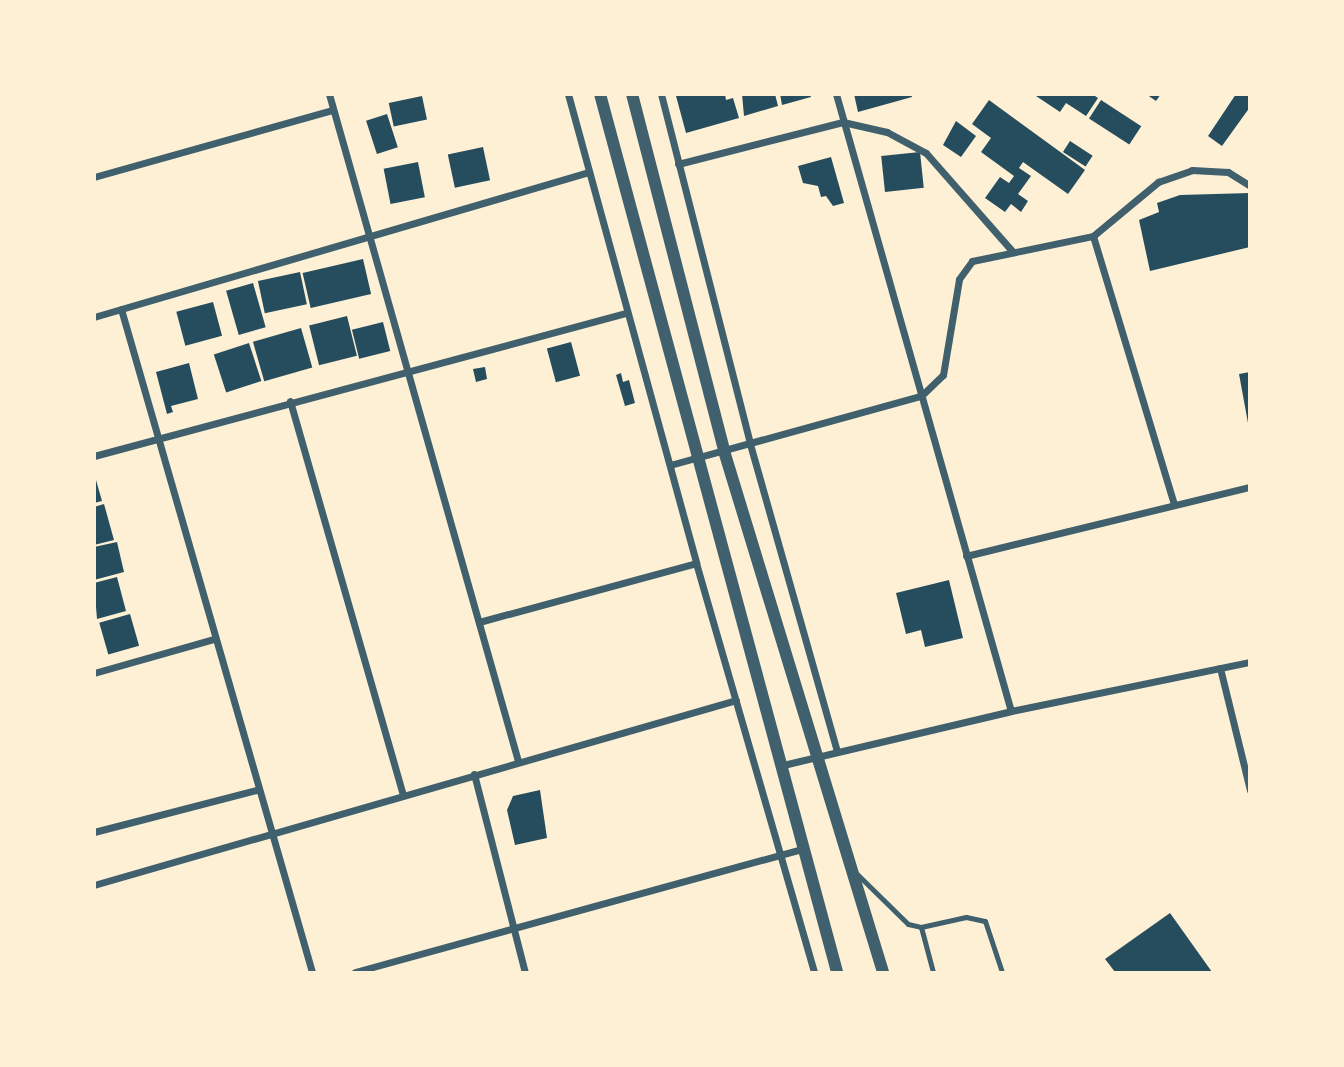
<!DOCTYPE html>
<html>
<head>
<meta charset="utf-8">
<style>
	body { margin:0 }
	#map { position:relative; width:1344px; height:1067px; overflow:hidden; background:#fdf0d5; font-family:Rubik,sans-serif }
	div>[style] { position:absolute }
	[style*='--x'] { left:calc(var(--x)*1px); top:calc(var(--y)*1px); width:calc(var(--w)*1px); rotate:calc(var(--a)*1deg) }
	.building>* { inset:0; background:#264d5e; transform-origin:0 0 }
	.service>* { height:5px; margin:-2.5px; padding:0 2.5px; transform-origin:2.5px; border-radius:2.5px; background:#3f606c }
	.minor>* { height:7px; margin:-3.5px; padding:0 3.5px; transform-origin:3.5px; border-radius:3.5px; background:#3f606c }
	.tertiary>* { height:12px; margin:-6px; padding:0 6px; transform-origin:6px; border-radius:6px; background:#3f606c }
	span { translate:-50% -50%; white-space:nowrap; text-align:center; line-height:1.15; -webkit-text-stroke:6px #fdf0d5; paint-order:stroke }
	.frame { position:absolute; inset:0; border:96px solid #fdf0d5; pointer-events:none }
</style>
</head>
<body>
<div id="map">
	<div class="building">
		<i style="clip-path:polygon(725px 94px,726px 100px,733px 98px,739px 118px,686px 133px,676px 96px)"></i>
		<i style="clip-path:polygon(742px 94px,775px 94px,778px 106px,744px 116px)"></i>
		<i style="clip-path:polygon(780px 94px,810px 94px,811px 97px,782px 105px)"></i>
		<i style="clip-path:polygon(854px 94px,911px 94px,912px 97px,858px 112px)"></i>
		<i style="clip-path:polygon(1033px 94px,1092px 94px,1098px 98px,1086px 116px,1066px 103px,1060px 112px)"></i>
		<i style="clip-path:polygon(1146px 94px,1161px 94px,1156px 101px)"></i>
		<i style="clip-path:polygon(1236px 94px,1250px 94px,1250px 107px,1222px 146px,1208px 136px)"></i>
		<i style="left:422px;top:96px;width:24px;height:34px;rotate:78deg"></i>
		<i style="clip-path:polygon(989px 100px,1085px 170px,1068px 194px,1023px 162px,1019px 168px,1031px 176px,1018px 194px,1028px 201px,1021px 212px,1011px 204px,1005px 212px,985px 198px,1000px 177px,1009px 183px,1014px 176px,981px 152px,991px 138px,972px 124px)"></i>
		<i style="left:1101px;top:100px;width:48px;height:22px;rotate:33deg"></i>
		<i style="left:387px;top:114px;width:35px;height:22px;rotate:72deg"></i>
		<i style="clip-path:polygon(956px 121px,976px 136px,961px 157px,943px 145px)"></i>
		<i style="left:1070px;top:141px;width:27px;height:13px;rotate:33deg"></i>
		<i style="left:483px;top:147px;width:34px;height:36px;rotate:78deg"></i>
		<i style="left:920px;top:152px;width:36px;height:39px;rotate:84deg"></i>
		<i style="clip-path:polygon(831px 157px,844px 203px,833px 206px,826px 196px,821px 197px,818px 186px,803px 183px,798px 166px)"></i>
		<i style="left:418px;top:162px;width:36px;height:35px;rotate:79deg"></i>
		<i style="clip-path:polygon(1250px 193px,1250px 247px,1150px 271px,1139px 220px,1159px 212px,1157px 203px,1180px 195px)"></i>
		<i style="left:363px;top:259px;width:36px;height:62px;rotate:77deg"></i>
		<i style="left:300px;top:272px;width:33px;height:43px;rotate:78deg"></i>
		<i style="left:253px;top:283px;width:46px;height:28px;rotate:74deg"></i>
		<i style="left:213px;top:302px;width:35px;height:38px;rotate:75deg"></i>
		<i style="left:347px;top:316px;width:41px;height:39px;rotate:76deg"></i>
		<i style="left:383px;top:322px;width:30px;height:32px;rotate:76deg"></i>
		<i style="left:301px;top:328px;width:41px;height:50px;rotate:74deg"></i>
		<i style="left:571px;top:342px;width:35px;height:25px;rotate:75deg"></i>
		<i style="left:249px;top:343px;width:40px;height:37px;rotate:72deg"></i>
		<i style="clip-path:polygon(189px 363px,198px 399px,171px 406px,173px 412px,167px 414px,156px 372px)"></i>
		<i style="clip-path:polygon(485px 367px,487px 379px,476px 382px,473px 369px)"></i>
		<i style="clip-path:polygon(1250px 372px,1250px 423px,1248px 423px,1239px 374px)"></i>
		<i style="clip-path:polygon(621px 373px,623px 382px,629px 380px,635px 403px,625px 406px,616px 375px)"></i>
		<i style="clip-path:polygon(94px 473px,102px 501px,94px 503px)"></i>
		<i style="clip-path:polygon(104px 504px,114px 540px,94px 545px,94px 507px)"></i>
		<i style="clip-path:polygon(117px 542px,124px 572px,94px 580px,94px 547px)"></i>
		<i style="clip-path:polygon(117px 577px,126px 611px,97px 619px,94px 583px)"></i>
		<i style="clip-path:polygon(949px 580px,963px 638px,925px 647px,921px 630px,906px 634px,896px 593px)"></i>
		<i style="left:130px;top:614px;width:33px;height:32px;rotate:74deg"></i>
		<i style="clip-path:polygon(540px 790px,547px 838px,515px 845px,507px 810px,513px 796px)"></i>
		<i style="clip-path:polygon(1170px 913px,1212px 972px,1115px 972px,1105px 959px)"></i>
	</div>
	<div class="service">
		<i style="--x:857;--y:874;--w:71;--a:44.4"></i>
		<i style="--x:908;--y:924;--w:13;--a:13"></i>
		<i style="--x:921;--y:927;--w:46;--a:-12.5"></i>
		<i style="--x:966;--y:917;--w:19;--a:12"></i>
		<i style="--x:985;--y:921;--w:54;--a:71.6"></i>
		<i style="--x:921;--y:927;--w:47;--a:75.1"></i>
	</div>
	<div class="minor">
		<i style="--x:329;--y:94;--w:693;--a:74.18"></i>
		<i style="--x:568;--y:94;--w:486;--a:74.7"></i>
		<i style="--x:696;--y:563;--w:426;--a:73.9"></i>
		<i style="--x:661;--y:94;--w:361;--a:75.7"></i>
		<i style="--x:750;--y:444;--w:320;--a:74.2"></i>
		<i style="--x:836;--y:94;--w:641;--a:74.17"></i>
		<i style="--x:678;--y:164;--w:170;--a:-14.3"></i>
		<i style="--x:843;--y:122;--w:45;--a:12.8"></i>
		<i style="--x:887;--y:132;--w:44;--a:28.3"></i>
		<i style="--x:926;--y:153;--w:130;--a:48.7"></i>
		<i style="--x:94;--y:177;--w:248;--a:-15.7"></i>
		<i style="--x:1093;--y:236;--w:280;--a:73.2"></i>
		<i style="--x:121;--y:309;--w:690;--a:73.93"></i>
		<i style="--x:94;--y:317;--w:516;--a:-16.33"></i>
		<i style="--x:290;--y:401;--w:410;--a:74"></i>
		<i style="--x:94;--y:456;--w:551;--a:-15.05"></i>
		<i style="--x:670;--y:465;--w:260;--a:-15.4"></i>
		<i style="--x:921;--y:396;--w:30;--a:-44"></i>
		<i style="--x:943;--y:375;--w:97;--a:-80.5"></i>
		<i style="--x:959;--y:279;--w:22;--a:-54"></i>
		<i style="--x:972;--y:261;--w:124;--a:-11.7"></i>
		<i style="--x:1093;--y:236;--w:85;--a:-39.7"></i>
		<i style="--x:1158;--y:182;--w:36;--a:-19"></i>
		<i style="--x:1192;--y:170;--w:36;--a:3"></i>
		<i style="--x:1228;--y:172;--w:26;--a:32"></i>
		<i style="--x:966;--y:556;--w:292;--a:-13.7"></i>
		<i style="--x:479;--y:622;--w:225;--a:-15.2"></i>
		<i style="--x:1220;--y:668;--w:126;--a:76.2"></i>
		<i style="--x:94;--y:673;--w:124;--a:-15.9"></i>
		<i style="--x:779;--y:766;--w:238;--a:-13.3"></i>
		<i style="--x:1011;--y:711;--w:244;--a:-11.6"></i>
		<i style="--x:474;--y:774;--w:204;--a:75.6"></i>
		<i style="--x:94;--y:832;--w:167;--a:-14.5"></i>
		<i style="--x:94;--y:885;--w:668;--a:-16.07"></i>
		<i style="--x:355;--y:972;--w:463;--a:-15.4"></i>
	</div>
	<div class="tertiary">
		<i style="--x:600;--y:94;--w:909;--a:74.89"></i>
		<i style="--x:632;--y:94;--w:369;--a:75.5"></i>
		<i style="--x:724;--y:451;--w:545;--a:73.03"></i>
	</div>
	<div class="frame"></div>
</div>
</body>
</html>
